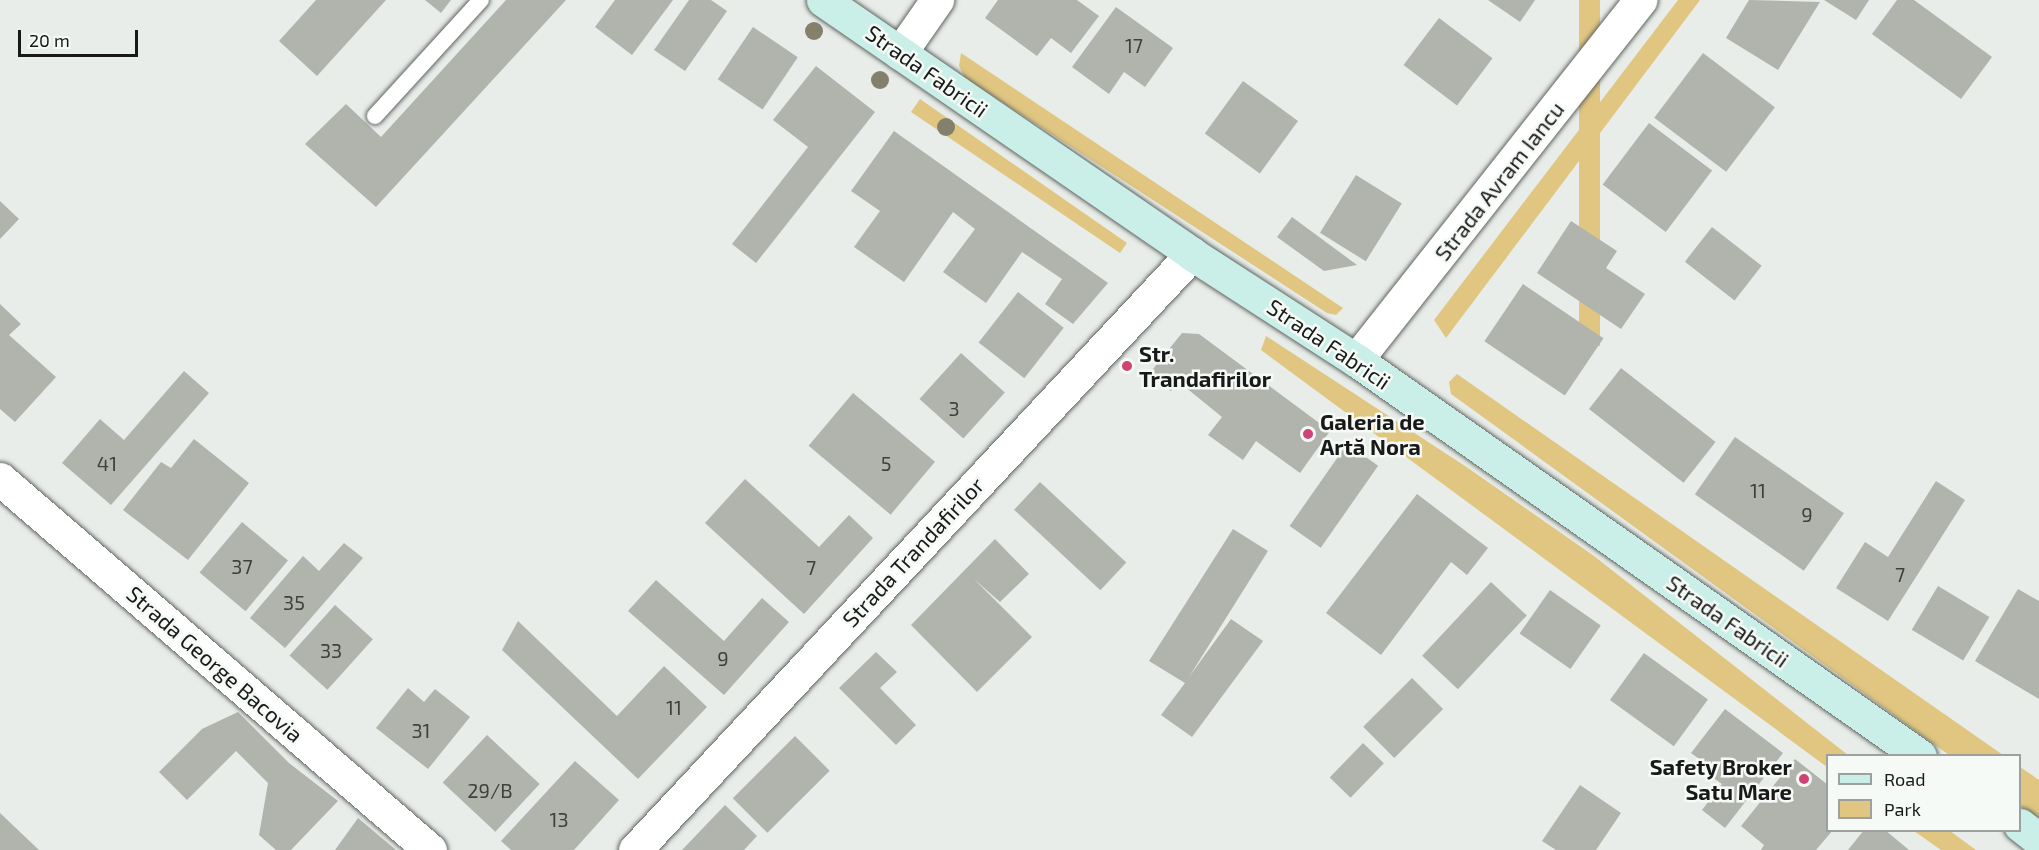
<!DOCTYPE html>
<html>
<head>
<meta charset="utf-8">
<style>
	body { margin:0 }
	#map { position:relative; width:2039px; height:850px; overflow:hidden; background:#e8ede9; font-family:"Exo 2",sans-serif }
	div>[style] { position:absolute }
	[style*='--x'] { left:calc(var(--x)*1px); top:calc(var(--y)*1px); width:calc(var(--w)*1px); rotate:calc(var(--a)*1deg) }
	.green>* { inset:0; background:#e0c680; transform-origin:0 0 }
	.building>* { inset:0; background:#b1b3ad; transform-origin:0 0 }
	.roads { filter:drop-shadow(0 0 2px #606460) drop-shadow(0 0 2px #606460) }
	.service>* { height:16px; margin:-8px; padding:0 8px; transform-origin:8px; border-radius:8px; background:#fff }
	.minor>* { height:33px; margin:-16.5px; padding:0 16.5px; transform-origin:16.5px; border-radius:16.5px; background:#fff }
	.tertiary>* { height:33px; margin:-16.5px; padding:0 16.5px; transform-origin:16.5px; border-radius:16.5px; background:#fff }
	.secondary>* { height:33px; margin:-16.5px; padding:0 16.5px; transform-origin:16.5px; border-radius:16.5px; background:#c9efe8 }
	.trees>* { width:18px; height:18px; margin:-9px; border-radius:50%; background:#84806b }
	.dots>* { width:16px; height:16px; translate:-50% -50%; box-sizing:border-box; border:3px solid #f5faf6; border-radius:50% }
	span { translate:-50% -50%; white-space:nowrap; text-align:center; line-height:1.15; -webkit-text-stroke:5px #f5faf6; paint-order:stroke }
	.number-label { font-size:20px; color:#3e403d }
	.number-label span { -webkit-text-stroke-width:0 }
	.street-label { font-size:22px; color:#181918 }
	.poi-label { font-size:22px; color:#181918; font-weight:700 }
	.left { translate:0 -50%; text-align:left }
	.right { translate:-100% -50%; text-align:right }
	.legend { position:absolute; left:1826px; top:754px; width:195px; height:78px; box-sizing:border-box; background:#f5faf6; border:2px solid #9da09d; margin:0; padding:8px 10px; list-style:none; font-size:18px; color:#181918 }
	.legend li { display:flex; align-items:center; gap:12px; height:30px }
	.legend b { width:30px; border:2px solid #9da09d }
	.scale { position:absolute; left:18px; top:30px; width:120px; height:27px; box-sizing:border-box; border:3px solid #181918; border-top:0; padding-left:8px; font-size:18px; line-height:21px; white-space:nowrap; color:#181918; -webkit-text-stroke:4px #f5faf6; paint-order:stroke }
</style>
</head>
<body>
<div id="map">
	<div class="green">
		<i style="left:1579px;top:0;width:21px;height:346px"></i>
		<i style="clip-path:polygon(1678px 0,1700px 0,1446px 338px,1434px 320px)"></i>
		<i style="clip-path:polygon(961px 53px,1343px 308px,1336px 315px,1327px 313px,965px 78px,959px 66px)"></i>
		<i style="clip-path:polygon(920px 99px,1127px 243px,1120px 253px,911px 112px)"></i>
		<i style="clip-path:polygon(1266px 336px,1465px 466px,1594px 556px,1848px 755px,1828px 756px,1827px 767px,1261px 350px)"></i>
		<i style="clip-path:polygon(1457px 374px,2003px 755px,1949px 755px,1451px 394px,1449px 382px)"></i>
		<i style="clip-path:polygon(2020px 767px,2039px 780px,2039px 817px,2020px 806px)"></i>
		<i style="clip-path:polygon(1914px 831px,1950px 831px,1976px 850px,1941px 850px)"></i>
	</div>
	<div class="building">
		<i style="clip-path:polygon(316px 0,386px 0,317px 76px,279px 41px)"></i>
		<i style="clip-path:polygon(425px 0,451px 0,441px 13px)"></i>
		<i style="clip-path:polygon(506px 0,566px 0,376px 207px,305px 144px,346px 104px,381px 137px)"></i>
		<i style="clip-path:polygon(615px 0,673px 0,632px 55px,595px 27px)"></i>
		<i style="clip-path:polygon(689px 0,711px 0,727px 11px,685px 71px,654px 50px)"></i>
		<i style="clip-path:polygon(998px 0,1077px 0,1099px 16px,1071px 53px,1051px 38px,1037px 56px,985px 18px)"></i>
		<i style="clip-path:polygon(1488px 0,1535px 0,1520px 22px)"></i>
		<i style="clip-path:polygon(1749px 0,1820px 2px,1778px 70px,1726px 38px)"></i>
		<i style="clip-path:polygon(1824px 0,1869px 0,1856px 20px)"></i>
		<i style="clip-path:polygon(1897px 0,1914px 0,1992px 57px,1961px 99px,1872px 34px)"></i>
		<i style="clip-path:polygon(1116px 7px,1173px 48px,1145px 87px,1124px 72px,1109px 94px,1072px 67px)"></i>
		<i style="left:1439px;top:18px;width:67px;height:59px;rotate:37deg"></i>
		<i style="left:753px;top:27px;width:54px;height:63px;rotate:34deg"></i>
		<i style="left:1703px;top:53px;width:90px;height:81px;rotate:37deg"></i>
		<i style="clip-path:polygon(816px 66px,875px 112px,756px 263px,732px 244px,808px 147px,773px 120px)"></i>
		<i style="left:1243px;top:81px;width:68px;height:65px;rotate:36deg"></i>
		<i style="left:1649px;top:123px;width:79px;height:77px;rotate:37deg"></i>
		<i style="clip-path:polygon(894px 131px,1108px 283px,1073px 324px,1045px 304px,1062px 279px,1022px 252px,986px 303px,943px 272px,975px 229px,953px 212px,904px 282px,854px 247px,880px 211px,851px 191px)"></i>
		<i style="left:1356px;top:175px;width:54px;height:68px;rotate:32deg"></i>
		<i style="clip-path:polygon(0 201px,19px 219px,0 239px)"></i>
		<i style="clip-path:polygon(1292px 217px,1357px 265px,1324px 271px,1277px 237px)"></i>
		<i style="clip-path:polygon(1571px 221px,1617px 251px,1606px 268px,1645px 294px,1621px 329px,1537px 273px)"></i>
		<i style="left:1712px;top:227px;width:63px;height:44px;rotate:38deg"></i>
		<i style="left:1523px;top:284px;width:97px;height:69px;rotate:34deg"></i>
		<i style="left:1018px;top:292px;width:58px;height:64px;rotate:38deg"></i>
		<i style="clip-path:polygon(0 304px,21px 324px,9px 335px,56px 377px,15px 422px,0 409px)"></i>
		<i style="clip-path:polygon(1182px 333px,1199px 334px,1330px 431px,1300px 473px,1256px 441px,1243px 460px,1208px 435px,1222px 417px,1179px 382px,1171px 391px,1149px 374px)"></i>
		<i style="left:961px;top:353px;width:59px;height:62px;rotate:42deg"></i>
		<i style="left:1621px;top:368px;width:120px;height:52px;rotate:38deg"></i>
		<i style="clip-path:polygon(184px 371px,209px 393px,111px 505px,62px 463px,100px 419px,124px 440px)"></i>
		<i style="left:853px;top:393px;width:107px;height:69px;rotate:40deg"></i>
		<i style="left:1735px;top:437px;width:133px;height:70px;rotate:35deg"></i>
		<i style="clip-path:polygon(194px 439px,249px 483px,188px 560px,123px 510px,161px 462px,171px 468px)"></i>
		<i style="left:1347px;top:444px;width:38px;height:100px;rotate:35deg"></i>
		<i style="clip-path:polygon(745px 479px,819px 547px,849px 515px,873px 538px,804px 614px,705px 523px)"></i>
		<i style="clip-path:polygon(1936px 481px,1965px 500px,1888px 621px,1836px 588px,1865px 542px,1888px 557px)"></i>
		<i style="left:1040px;top:482px;width:118px;height:38px;rotate:43deg"></i>
		<i style="clip-path:polygon(1417px 494px,1488px 548px,1467px 575px,1451px 562px,1381px 655px,1326px 613px)"></i>
		<i style="left:242px;top:522px;width:60px;height:66px;rotate:40deg"></i>
		<i style="clip-path:polygon(1233px 529px,1268px 551px,1189px 677px,1231px 619px,1263px 641px,1192px 737px,1161px 715px,1185px 683px,1149px 661px)"></i>
		<i style="clip-path:polygon(995px 539px,1029px 574px,1000px 602px,974px 579px,1032px 637px,977px 692px,911px 625px)"></i>
		<i style="clip-path:polygon(344px 543px,363px 558px,285px 648px,250px 618px,303px 556px,319px 571px)"></i>
		<i style="clip-path:polygon(656px 580px,724px 641px,762px 598px,789px 622px,724px 695px,628px 611px)"></i>
		<i style="left:1491px;top:582px;width:49px;height:101px;rotate:43deg"></i>
		<i style="left:1938px;top:586px;width:60px;height:51px;rotate:31deg"></i>
		<i style="clip-path:polygon(2018px 589px,2039px 601px,2039px 699px,1975px 661px)"></i>
		<i style="left:1550px;top:590px;width:62px;height:53px;rotate:35deg"></i>
		<i style="left:335px;top:605px;width:51px;height:68px;rotate:42deg"></i>
		<i style="clip-path:polygon(518px 621px,617px 716px,664px 666px,707px 707px,638px 779px,502px 650px)"></i>
		<i style="clip-path:polygon(876px 652px,897px 672px,880px 688px,916px 725px,896px 745px,839px 688px)"></i>
		<i style="left:1644px;top:653px;width:79px;height:58px;rotate:36deg"></i>
		<i style="left:1412px;top:678px;width:44px;height:69px;rotate:45deg"></i>
		<i style="clip-path:polygon(408px 688px,424px 702px,435px 689px,470px 717px,428px 769px,376px 728px)"></i>
		<i style="clip-path:polygon(1725px 709px,1783px 753px,1725px 828px,1702px 810px,1722px 784px,1709px 775px,1713px 769px,1691px 753px)"></i>
		<i style="clip-path:polygon(238px 712px,289px 763px,338px 801px,291px 850px,276px 850px,259px 835px,268px 783px,236px 751px,187px 800px,159px 772px,202px 729px)"></i>
		<i style="left:487px;top:735px;width:72px;height:65px;rotate:43deg"></i>
		<i style="left:795px;top:736px;width:49px;height:88px;rotate:45deg"></i>
		<i style="left:1363px;top:743px;width:29px;height:48px;rotate:44deg"></i>
		<i style="clip-path:polygon(1795px 759px,1828px 785px,1828px 830px,1833px 830px,1816px 850px,1761px 850px,1764px 845px,1741px 826px)"></i>
		<i style="clip-path:polygon(575px 761px,619px 800px,574px 850px,511px 850px,501px 841px)"></i>
		<i style="clip-path:polygon(1580px 785px,1621px 813px,1596px 850px,1556px 850px,1542px 841px)"></i>
		<i style="clip-path:polygon(725px 805px,757px 836px,744px 850px,682px 850px)"></i>
		<i style="clip-path:polygon(0 813px,39px 850px,0 850px)"></i>
		<i style="clip-path:polygon(358px 818px,396px 850px,335px 850px)"></i>
		<i style="clip-path:polygon(1864px 830px,1885px 830px,1909px 850px,1848px 850px)"></i>
	</div>
	<div class="roads">
		<div class="service">
			<i style="--x:375;--y:116;--w:157;--a:-47.6"></i>
		</div>
		<div class="minor">
			<i style="--x:900;--y:53;--w:65;--a:-55.1"></i>
			<i style="--x:0;--y:479;--w:568;--a:40.79"></i>
			<i style="--x:635;--y:850;--w:816;--a:-46.94"></i>
		</div>
		<div class="tertiary">
			<i style="--x:1356;--y:360;--w:459;--a:-51.7"></i>
		</div>
		<div class="secondary">
			<i style="--x:823;--y:0;--w:448;--a:34.5"></i>
			<i style="--x:1192;--y:254;--w:195;--a:32.9"></i>
			<i style="--x:1356;--y:360;--w:689;--a:35.07"></i>
			<i style="--x:2020;--y:825;--w:24;--a:38"></i>
		</div>
	</div>
	<div class="trees">
		<i style="left:814px;top:31px"></i>
		<i style="left:880px;top:80px"></i>
		<i style="left:946px;top:127px"></i>
	</div>
	<div class="dots">
		<i style="left:1127px;top:366px;background:#cf4375"></i>
		<i style="left:1308px;top:434px;background:#cf4375"></i>
		<i style="left:1804px;top:779px;background:#cf4375"></i>
	</div>
	<div class="number-label">
		<span style="left:1134px;top:45px">17</span>
		<span style="left:954px;top:408px">3</span>
		<span style="left:107px;top:463px">41</span>
		<span style="left:886px;top:463px">5</span>
		<span style="left:1758px;top:490px">11</span>
		<span style="left:1807px;top:514px">9</span>
		<span style="left:242px;top:566px">37</span>
		<span style="left:811px;top:567px">7</span>
		<span style="left:1900px;top:574px">7</span>
		<span style="left:294px;top:602px">35</span>
		<span style="left:331px;top:650px">33</span>
		<span style="left:723px;top:658px">9</span>
		<span style="left:674px;top:707px">11</span>
		<span style="left:421px;top:730px">31</span>
		<span style="left:490px;top:790px">29/B</span>
		<span style="left:559px;top:819px">13</span>
	</div>
	<div class="street-label">
		<span style="left:927px;top:71px;rotate:35deg">Strada Fabricii</span>
		<span style="left:1499px;top:181px;rotate:-52deg">Strada Avram Iancu</span>
		<span style="left:1329px;top:344px;rotate:34deg">Strada Fabricii</span>
		<span style="left:913px;top:552px;rotate:-47deg">Strada Trandafirilor</span>
		<span style="left:1728px;top:621px;rotate:35deg">Strada Fabricii</span>
		<span style="left:215px;top:664px;rotate:41deg">Strada George Bacovia</span>
	</div>
	<div class="poi-label">
		<span class="left" style="left:1139px;top:366px">Str.<br>Trandafirilor</span>
		<span class="left" style="left:1320px;top:434px">Galeria de<br>Artă Nora</span>
		<span class="right" style="left:1792px;top:779px">Safety Broker<br>Satu Mare</span>
	</div>
	<ul class="legend">
	<li><b style="height:8px;background:#c9efe8"></b>Road</li>
	<li><b style="height:16px;background:#e0c680"></b>Park</li>
	</ul>
	<div class="scale">20 m</div>
</div>
</body>
</html>
